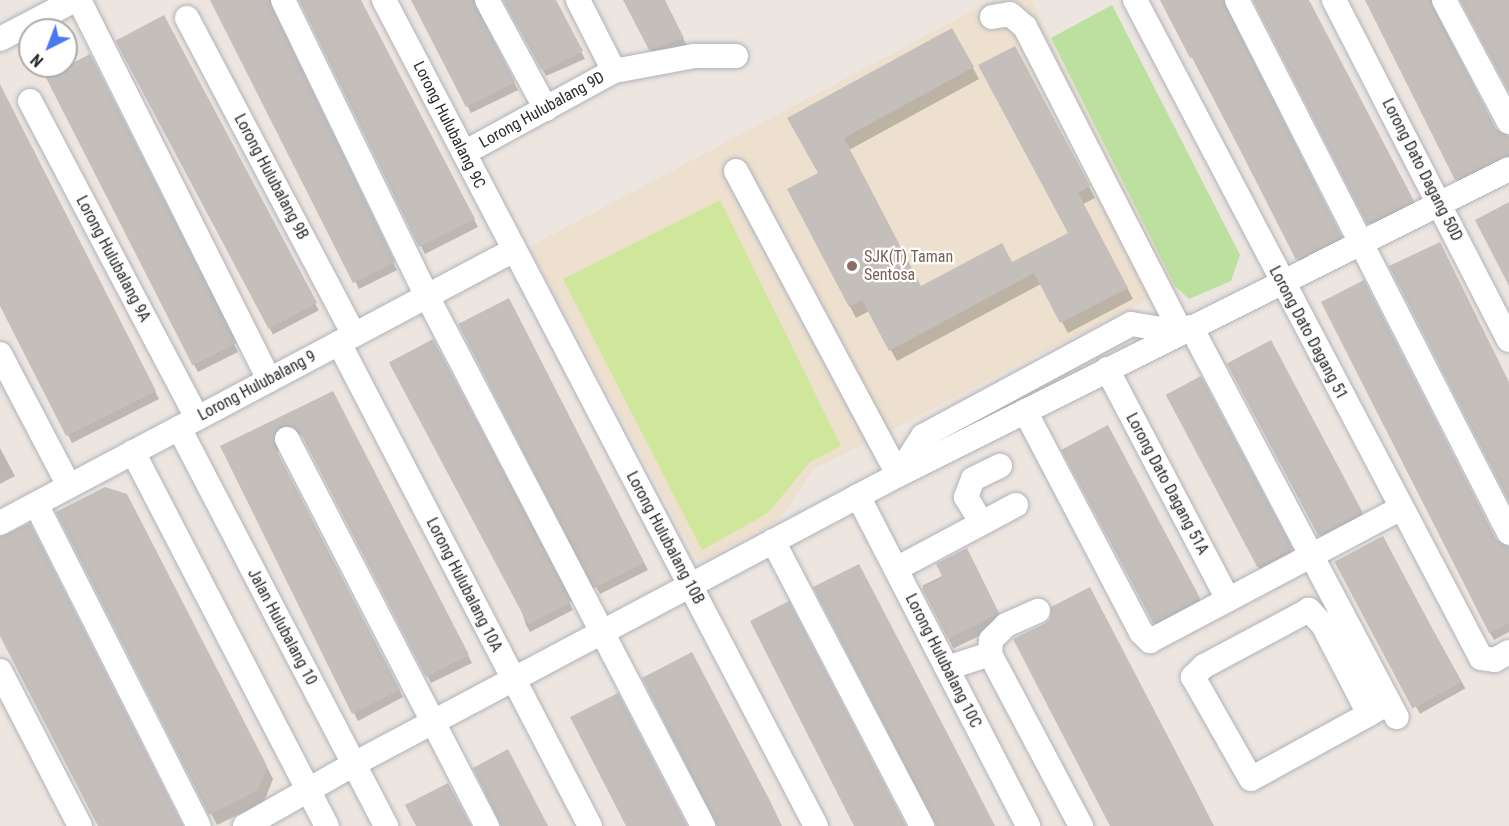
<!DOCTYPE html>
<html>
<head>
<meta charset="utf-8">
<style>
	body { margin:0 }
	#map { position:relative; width:1509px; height:826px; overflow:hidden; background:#ede5df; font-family:"Roboto Condensed",sans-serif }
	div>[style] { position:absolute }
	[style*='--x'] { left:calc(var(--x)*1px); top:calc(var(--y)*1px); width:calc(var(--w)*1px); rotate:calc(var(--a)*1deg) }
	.education>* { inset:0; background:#ede0cf }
	.green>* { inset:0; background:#bce09e }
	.pitch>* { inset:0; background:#cfe79b }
	.shadow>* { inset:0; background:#0003; transform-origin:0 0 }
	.building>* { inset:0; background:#c5bfbb; transform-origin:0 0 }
	.roads { filter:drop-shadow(0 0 2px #afb3bb) drop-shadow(0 0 2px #afb3bb) }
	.minor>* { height:24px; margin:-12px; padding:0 12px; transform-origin:12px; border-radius:12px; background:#fff }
	.dots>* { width:16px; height:16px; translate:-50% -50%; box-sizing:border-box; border:3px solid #fff; border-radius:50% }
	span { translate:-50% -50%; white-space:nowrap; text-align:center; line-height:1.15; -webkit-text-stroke:4.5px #fff; paint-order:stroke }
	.street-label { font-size:16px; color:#2c2c2c }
	.education-label { font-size:16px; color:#785e54 }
	.left { translate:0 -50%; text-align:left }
	.north { position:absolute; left:18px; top:18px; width:60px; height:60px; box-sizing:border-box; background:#fff; border:2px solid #ababab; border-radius:50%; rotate:222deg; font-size:16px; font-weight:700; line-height:24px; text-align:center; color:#2c2c2c }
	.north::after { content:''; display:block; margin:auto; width:21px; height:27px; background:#4779f1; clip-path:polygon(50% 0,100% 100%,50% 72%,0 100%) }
</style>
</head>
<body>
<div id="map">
	<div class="education">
		<i style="clip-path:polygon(993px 0,1031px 0,1175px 286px,814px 469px,779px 520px,699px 563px,529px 247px)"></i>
	</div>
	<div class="green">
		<i style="clip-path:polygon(1112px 5px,1240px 255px,1231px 281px,1189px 299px,1175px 286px,1051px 38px)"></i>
	</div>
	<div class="pitch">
		<i style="clip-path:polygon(720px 200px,841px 446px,810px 462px,768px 513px,702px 550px,563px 279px)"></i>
	</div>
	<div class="shadow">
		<i style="clip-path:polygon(212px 0,277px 0,272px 6px,274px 15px,397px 270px,359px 289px)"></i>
		<i style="clip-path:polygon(300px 0,360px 0,478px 227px,425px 254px)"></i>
		<i style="clip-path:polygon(413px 0,479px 0,478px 15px,518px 90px,471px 113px)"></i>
		<i style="clip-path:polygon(505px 0,554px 0,585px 59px,546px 76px)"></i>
		<i style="clip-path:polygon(625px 0,664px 0,687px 46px,654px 57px)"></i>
		<i style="clip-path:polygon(1162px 0,1229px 0,1228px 15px,1345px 244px,1301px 266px)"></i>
		<i style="clip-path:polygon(1255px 0,1307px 0,1417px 208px,1373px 230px)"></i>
		<i style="clip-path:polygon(1367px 0,1437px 0,1433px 7px,1496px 130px,1509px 138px,1509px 162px,1460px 187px)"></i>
		<i style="left:163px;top:17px;width:332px;height:52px;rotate:62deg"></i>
		<i style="clip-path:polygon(952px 30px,979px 79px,849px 150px,921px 288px,1012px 264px,1070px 234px,1021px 59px,1095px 198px,1083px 204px,1133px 299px,1068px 333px,1041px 284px,897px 361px,869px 311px,856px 318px,789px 190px,820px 174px,789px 119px)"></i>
		<i style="clip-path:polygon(94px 63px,238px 352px,198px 372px,194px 365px)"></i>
		<i style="clip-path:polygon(0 106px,12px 109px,159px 399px,72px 443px,0 303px)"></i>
		<i style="clip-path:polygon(1323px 303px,1496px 541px,1509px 548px,1509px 632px,1494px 640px,1490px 633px)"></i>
		<i style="clip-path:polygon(513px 307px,648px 570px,600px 594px,596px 587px)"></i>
		<i style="left:1271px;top:342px;width:202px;height:47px;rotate:62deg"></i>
		<i style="clip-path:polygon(437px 348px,573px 610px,530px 632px,526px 625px)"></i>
		<i style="left:1200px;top:378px;width:203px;height:37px;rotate:62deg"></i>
		<i style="clip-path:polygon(337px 400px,472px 663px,431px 683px,305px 439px,300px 434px,285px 433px,278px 440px,278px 454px,403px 697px,358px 721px,222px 447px)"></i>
		<i style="left:1108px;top:427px;width:203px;height:51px;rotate:62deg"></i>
		<i style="clip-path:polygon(0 448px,15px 476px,0 484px)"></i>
		<i style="clip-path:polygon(133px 507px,273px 779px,264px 802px,217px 825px,58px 512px)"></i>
		<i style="left:1382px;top:538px;width:172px;height:52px;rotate:61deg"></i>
		<i style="left:973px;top:561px;width:70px;height:56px;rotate:64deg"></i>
	</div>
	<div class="building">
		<i style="clip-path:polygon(210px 0,269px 0,395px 262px,353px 283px)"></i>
		<i style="clip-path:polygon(299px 0,361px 0,475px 219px,419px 247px)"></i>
		<i style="clip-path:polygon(411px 0,473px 0,515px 82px,466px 107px)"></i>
		<i style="clip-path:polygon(503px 0,556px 0,583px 51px,546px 70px,541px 69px)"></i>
		<i style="clip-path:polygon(623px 0,665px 0,684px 38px,649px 50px)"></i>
		<i style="clip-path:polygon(1160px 0,1223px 0,1342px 237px,1296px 260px,1193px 57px,1190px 58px)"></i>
		<i style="clip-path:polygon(1253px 0,1309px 0,1414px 201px,1367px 224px)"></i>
		<i style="clip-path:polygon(1365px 0,1430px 0,1496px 129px,1509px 136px,1509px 155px,1455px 180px)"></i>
		<i style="clip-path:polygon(1460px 0,1509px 0,1509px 92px)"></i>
		<i style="left:164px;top:15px;width:326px;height:55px;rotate:62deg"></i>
		<i style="clip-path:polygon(952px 28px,974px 67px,844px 138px,921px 286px,1002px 243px,1012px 262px,1068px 233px,978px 65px,1015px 46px,1090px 186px,1078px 193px,1128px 288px,1060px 323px,1034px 273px,889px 351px,862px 300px,849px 307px,787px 189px,818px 173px,787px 118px)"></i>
		<i style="left:90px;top:54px;width:324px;height:50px;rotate:63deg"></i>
		<i style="clip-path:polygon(0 84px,156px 391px,66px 436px,0 306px)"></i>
		<i style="clip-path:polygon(1509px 202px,1509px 286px,1475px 220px)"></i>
		<i style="clip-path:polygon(1440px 242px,1509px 382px,1509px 502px,1389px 266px)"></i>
		<i style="clip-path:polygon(1364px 280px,1496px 539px,1509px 547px,1509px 623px,1489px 633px,1321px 302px)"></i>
		<i style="left:509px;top:298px;width:297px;height:57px;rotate:63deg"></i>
		<i style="left:433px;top:339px;width:297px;height:50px;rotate:62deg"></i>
		<i style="left:1271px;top:340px;width:195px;height:50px;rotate:62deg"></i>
		<i style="left:1201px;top:376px;width:195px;height:40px;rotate:62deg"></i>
		<i style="clip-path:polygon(333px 391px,469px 655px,426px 677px,300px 432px,294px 427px,281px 426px,275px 432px,274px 446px,400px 690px,352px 714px,220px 446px)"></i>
		<i style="left:1108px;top:425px;width:196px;height:53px;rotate:62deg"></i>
		<i style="clip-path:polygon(105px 487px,127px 494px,267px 766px,258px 790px,209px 815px,56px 512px)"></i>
		<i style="clip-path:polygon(30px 523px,183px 826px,98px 826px,0 636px,0 537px)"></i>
		<i style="left:1383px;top:536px;width:166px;height:55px;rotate:62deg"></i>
		<i style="clip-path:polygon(967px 548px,999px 613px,948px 639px,922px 588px,943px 578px,936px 564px)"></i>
		<i style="clip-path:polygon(859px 564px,956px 750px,995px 826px,936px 826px,813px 587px)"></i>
		<i style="clip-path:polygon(1090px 587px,1188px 775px,1214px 826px,1110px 826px,1095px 797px,1013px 639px,1044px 624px,1050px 619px,1051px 607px)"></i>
		<i style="clip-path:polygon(789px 601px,906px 826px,854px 826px,750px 621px)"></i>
		<i style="clip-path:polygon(692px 652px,769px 799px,782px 826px,717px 826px,642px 678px)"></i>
		<i style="clip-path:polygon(618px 693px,687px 826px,626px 826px,570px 717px)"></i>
		<i style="clip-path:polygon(508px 749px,534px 799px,548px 826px,501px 826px,473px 768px)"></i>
		<i style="clip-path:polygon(448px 783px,471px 826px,416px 826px,405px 805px)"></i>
	</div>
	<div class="roads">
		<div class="minor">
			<i style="--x:79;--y:0;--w:425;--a:63.4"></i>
			<i style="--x:283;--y:0;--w:329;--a:64.1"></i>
			<i style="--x:427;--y:296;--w:598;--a:62.49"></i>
			<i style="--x:384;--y:0;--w:932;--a:62.39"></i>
			<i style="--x:487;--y:0;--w:124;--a:61.6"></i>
			<i style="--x:1135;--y:0;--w:743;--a:62.26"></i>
			<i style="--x:1481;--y:658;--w:14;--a:8"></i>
			<i style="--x:1495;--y:660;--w:16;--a:-30"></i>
			<i style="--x:1237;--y:0;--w:598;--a:62.96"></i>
			<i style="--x:1334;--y:0;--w:382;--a:62.8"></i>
			<i style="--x:1444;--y:0;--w:138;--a:62"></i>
			<i style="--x:992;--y:17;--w:18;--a:-9"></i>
			<i style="--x:1010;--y:14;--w:20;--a:41"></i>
			<i style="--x:1025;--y:27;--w:343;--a:62.9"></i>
			<i style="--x:187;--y:18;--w:358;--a:62.2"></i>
			<i style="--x:0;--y:39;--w:85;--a:-27.5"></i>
			<i style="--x:614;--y:71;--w:81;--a:-10.6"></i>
			<i style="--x:694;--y:56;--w:42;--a:0"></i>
			<i style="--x:30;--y:101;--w:358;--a:62.2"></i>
			<i style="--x:464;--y:153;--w:171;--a:-28.7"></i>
			<i style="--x:614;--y:71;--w:80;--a:-116.9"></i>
			<i style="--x:736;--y:171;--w:344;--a:61.9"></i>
			<i style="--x:1191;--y:327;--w:441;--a:62.2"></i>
			<i style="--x:339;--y:343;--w:544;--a:62.54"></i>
			<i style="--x:0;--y:354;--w:149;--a:62.4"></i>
			<i style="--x:1107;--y:369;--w:260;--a:62.3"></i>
			<i style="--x:1025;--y:411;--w:250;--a:62.3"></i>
			<i style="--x:1141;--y:632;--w:13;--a:45"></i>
			<i style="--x:1150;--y:641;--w:284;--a:-27.9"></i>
			<i style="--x:179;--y:428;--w:449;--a:62.5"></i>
			<i style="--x:287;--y:439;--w:436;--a:62.7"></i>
			<i style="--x:133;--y:452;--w:421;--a:62.6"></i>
			<i style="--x:898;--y:475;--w:46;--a:-57.3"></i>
			<i style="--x:923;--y:436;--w:236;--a:-28.3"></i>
			<i style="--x:1131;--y:324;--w:51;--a:9.1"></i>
			<i style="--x:858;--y:496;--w:371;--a:62.7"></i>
			<i style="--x:36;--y:504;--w:361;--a:63.2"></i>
			<i style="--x:981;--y:522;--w:29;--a:-121"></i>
			<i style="--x:966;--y:497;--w:19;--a:-69"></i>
			<i style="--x:973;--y:479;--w:30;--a:-26"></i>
			<i style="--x:0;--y:523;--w:582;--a:-27.97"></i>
			<i style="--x:773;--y:541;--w:322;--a:62.4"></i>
			<i style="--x:896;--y:569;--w:136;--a:-28.1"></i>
			<i style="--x:990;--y:654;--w:14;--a:-86"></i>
			<i style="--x:991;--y:640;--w:21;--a:-45"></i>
			<i style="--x:1006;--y:625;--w:35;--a:-24"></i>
			<i style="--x:947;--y:668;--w:45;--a:-18"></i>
			<i style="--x:990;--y:654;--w:195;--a:62.1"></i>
			<i style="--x:0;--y:671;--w:174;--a:62.7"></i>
			<i style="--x:1369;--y:714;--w:100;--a:-117.3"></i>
			<i style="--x:1323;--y:625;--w:21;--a:-133"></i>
			<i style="--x:1309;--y:610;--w:119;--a:151.9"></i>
			<i style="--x:1204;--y:666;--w:16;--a:135"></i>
			<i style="--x:1193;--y:677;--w:117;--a:60.4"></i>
			<i style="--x:1251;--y:779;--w:135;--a:-28.8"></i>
			<i style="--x:1369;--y:714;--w:23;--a:-29"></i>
			<i style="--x:245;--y:826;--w:125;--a:-29.6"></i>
			<i style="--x:354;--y:764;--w:616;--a:-27.98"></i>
			<i style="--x:898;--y:475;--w:683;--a:-26.6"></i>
		</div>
	</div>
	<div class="dots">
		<i style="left:852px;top:266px;background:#8d6e63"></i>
	</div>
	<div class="street-label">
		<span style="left:542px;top:110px;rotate:-29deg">Lorong Hulubalang 9D</span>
		<span style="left:449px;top:125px;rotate:63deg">Lorong Hulubalang 9C</span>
		<span style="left:1422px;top:170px;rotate:63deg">Lorong Dato Dagang 50D</span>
		<span style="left:271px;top:177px;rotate:62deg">Lorong Hulubalang 9B</span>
		<span style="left:113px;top:259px;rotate:62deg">Lorong Hulubalang 9A</span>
		<span style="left:1308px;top:333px;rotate:62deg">Lorong Dato Dagang 51</span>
		<span style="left:257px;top:386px;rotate:-28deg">Lorong Hulubalang 9</span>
		<span style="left:1167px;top:484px;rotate:62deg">Lorong Dato Dagang 51A</span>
		<span style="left:665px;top:538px;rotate:62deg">Lorong Hulubalang 10B</span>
		<span style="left:464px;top:585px;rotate:63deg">Lorong Hulubalang 10A</span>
		<span style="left:282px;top:627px;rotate:62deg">Jalan Hulubalang 10</span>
		<span style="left:943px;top:661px;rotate:63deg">Lorong Hulubalang 10C</span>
	</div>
	<div class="education-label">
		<span class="left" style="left:864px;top:266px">SJK(T) Taman<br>Sentosa</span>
	</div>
	<div class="north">N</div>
</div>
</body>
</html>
